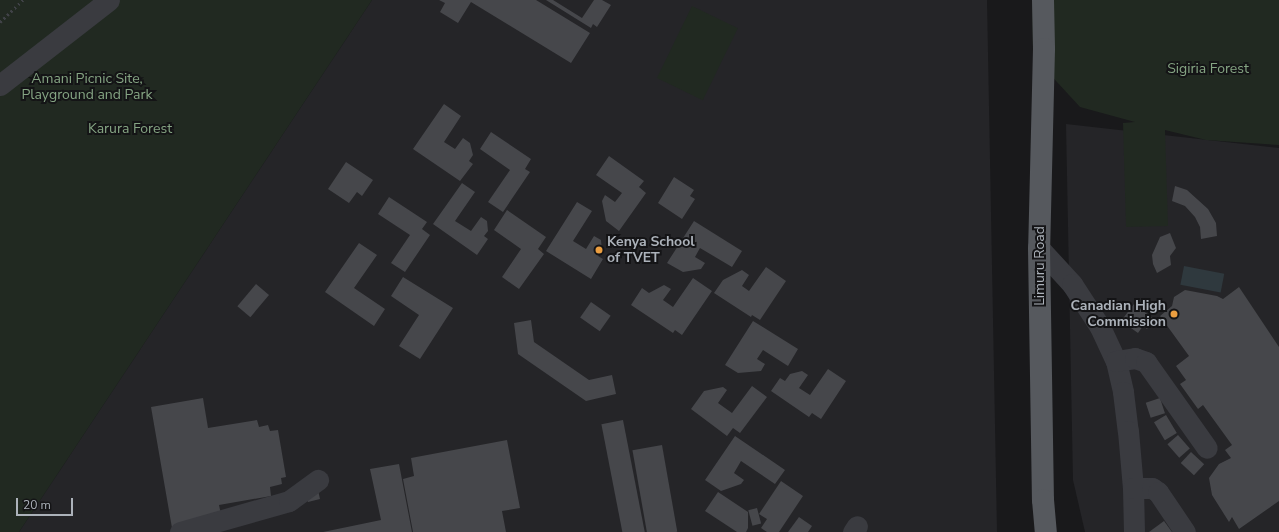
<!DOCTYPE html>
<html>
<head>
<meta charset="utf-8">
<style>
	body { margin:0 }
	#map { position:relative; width:1279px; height:532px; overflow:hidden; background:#19191b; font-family:"Nunito Sans",sans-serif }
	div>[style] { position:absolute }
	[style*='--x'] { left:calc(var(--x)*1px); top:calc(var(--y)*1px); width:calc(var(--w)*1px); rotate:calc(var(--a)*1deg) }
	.built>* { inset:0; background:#252528 }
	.green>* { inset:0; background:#212921; transform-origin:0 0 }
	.water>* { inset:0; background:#2f393e; transform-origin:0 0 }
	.building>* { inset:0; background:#46474b; transform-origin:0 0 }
	.path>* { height:2.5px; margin-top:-1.25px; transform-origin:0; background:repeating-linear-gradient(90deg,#404247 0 2px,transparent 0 5px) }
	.minor>* { height:21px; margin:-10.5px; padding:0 10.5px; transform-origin:10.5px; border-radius:10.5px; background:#3a3b40 }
	.major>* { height:22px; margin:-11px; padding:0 11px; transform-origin:11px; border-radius:11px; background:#56595e }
	.dots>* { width:11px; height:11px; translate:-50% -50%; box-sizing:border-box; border:2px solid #141416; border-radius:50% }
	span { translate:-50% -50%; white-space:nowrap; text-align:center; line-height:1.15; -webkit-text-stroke:4px #141416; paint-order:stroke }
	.park-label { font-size:14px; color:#85a483 }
	.poi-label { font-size:14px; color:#acb2ba; font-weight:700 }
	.left { translate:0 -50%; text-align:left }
	.right { translate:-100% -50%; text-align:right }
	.street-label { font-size:14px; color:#acb2ba }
	.scale { position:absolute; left:16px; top:498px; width:57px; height:18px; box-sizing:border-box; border:2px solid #acb2ba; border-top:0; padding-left:5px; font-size:12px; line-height:14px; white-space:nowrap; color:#acb2ba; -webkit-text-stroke:3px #141416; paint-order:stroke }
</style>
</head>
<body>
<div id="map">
	<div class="built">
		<i style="clip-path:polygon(372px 0,987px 0,997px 532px,19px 532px)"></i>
		<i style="clip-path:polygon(1066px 124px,1279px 148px,1279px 532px,1085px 532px,1073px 480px)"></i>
	</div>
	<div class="green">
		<i style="clip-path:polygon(0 0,372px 0,19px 532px,0 532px)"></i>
		<i style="clip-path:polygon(1032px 0,1279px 0,1279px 145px,1206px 140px,1165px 130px,1168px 226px,1126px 227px,1123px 123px,1135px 122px,1080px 107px,1033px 56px)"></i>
		<i style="left:692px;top:6px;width:51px;height:80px;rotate:26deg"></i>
	</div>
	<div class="water">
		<i style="left:1184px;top:266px;width:41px;height:19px;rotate:11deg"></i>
	</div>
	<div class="building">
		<i style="clip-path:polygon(439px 0,536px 0,590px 33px,571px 63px,471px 2px,458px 23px,440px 12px,445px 3px)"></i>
		<i style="clip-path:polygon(546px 0,553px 0,582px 18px,594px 0,602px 0,611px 5px,597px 27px,593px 24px,591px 28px)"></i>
		<i style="clip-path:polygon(444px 104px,461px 116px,444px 142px,455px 149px,463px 138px,470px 143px,473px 155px,469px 161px,473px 164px,460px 181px,413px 149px)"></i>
		<i style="clip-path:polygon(491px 132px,531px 159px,525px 169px,530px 172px,503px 212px,488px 202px,510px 170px,480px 149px)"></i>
		<i style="clip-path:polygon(609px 156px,644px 181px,639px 187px,646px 193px,619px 231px,606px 221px,602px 201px,605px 195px,615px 202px,622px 193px,596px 175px)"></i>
		<i style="clip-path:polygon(346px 162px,373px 180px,362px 196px,357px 192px,349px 203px,328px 189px)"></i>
		<i style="clip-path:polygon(674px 177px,694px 190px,690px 196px,695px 199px,682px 219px,658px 203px)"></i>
		<i style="clip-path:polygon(462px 183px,475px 192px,455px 221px,471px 231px,481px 217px,487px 221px,488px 231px,484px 236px,488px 239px,477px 255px,433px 224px)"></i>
		<i style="clip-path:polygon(1175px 186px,1187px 190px,1208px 209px,1216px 223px,1217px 236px,1201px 239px,1200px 227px,1195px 217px,1185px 206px,1172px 201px)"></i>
		<i style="clip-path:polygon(389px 197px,427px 222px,422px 229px,430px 235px,405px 272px,391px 263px,410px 235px,378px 214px)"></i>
		<i style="clip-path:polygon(577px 202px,592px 211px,573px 241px,586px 249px,594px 236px,601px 240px,602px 251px,598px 256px,603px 259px,591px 279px,546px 251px)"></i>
		<i style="clip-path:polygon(507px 210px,546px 237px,538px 249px,544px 254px,519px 289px,502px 277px,521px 249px,494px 230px)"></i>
		<i style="clip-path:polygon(694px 221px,742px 251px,732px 267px,700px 248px,695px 257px,705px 263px,701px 269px,683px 272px,667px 263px)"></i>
		<i style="clip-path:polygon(1170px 233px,1176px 248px,1170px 256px,1171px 265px,1157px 273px,1153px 264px,1152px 255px,1160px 237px)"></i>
		<i style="clip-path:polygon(359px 243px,377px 255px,354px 288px,385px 309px,374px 326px,325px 292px)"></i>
		<i style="clip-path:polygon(766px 267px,786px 281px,760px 320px,752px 315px,751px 317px,714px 293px,723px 280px,742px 270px,749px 275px,742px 286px,749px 291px)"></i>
		<i style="clip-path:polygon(403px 277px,453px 308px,420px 359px,399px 346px,419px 315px,391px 296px)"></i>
		<i style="clip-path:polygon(693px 278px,712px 291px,682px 335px,675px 330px,673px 333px,631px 305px,642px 288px,649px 293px,664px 285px,671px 289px,663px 300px,673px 307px)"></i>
		<i style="left:256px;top:284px;width:17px;height:29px;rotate:40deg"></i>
		<i style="clip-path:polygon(1239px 287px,1279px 347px,1279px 501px,1239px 529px,1232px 517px,1229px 522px,1212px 495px,1209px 478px,1219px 464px,1231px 458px,1225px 450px,1232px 445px,1203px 405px,1198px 409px,1180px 384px,1186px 380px,1176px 366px,1189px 356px,1160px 316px,1172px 306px,1174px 297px,1185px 290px,1217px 296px,1223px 299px)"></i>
		<i style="left:591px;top:302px;width:24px;height:19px;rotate:35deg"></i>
		<i style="clip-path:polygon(1134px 304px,1154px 319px,1147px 329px,1143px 326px,1138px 333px,1121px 321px)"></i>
		<i style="clip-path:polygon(531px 320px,534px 342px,589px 380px,612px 375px,616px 394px,586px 401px,518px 354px,514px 323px)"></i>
		<i style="clip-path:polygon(753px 321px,798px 349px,788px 366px,763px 350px,757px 359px,765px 364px,761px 371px,738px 373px,725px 365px)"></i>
		<i style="clip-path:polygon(828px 369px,846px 381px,821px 419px,812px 413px,809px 417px,771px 391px,780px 378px,785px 381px,790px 374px,802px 371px,808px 375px,799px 388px,810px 395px)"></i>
		<i style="clip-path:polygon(752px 386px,767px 397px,740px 433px,733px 428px,727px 436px,691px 409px,704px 391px,723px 387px,727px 390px,718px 403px,732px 413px)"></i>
		<i style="clip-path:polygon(203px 398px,208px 428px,257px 420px,259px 427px,268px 425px,270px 431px,278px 430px,286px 477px,281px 478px,282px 484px,270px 487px,271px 496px,219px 505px,222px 519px,172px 528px,151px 407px)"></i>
		<i style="left:1160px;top:398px;width:16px;height:15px;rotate:72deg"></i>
		<i style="left:1166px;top:415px;width:21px;height:14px;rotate:59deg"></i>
		<i style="left:623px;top:420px;width:114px;height:22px;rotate:79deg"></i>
		<i style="left:1178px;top:435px;width:18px;height:14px;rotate:49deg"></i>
		<i style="clip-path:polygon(735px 436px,785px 470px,775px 484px,741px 461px,734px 473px,744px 480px,741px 484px,721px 491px,705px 480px)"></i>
		<i style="clip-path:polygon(507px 440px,520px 508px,502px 511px,506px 532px,413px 532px,403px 479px,414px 476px,411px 458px)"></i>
		<i style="left:662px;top:445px;width:88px;height:30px;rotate:80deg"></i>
		<i style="left:1191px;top:452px;width:18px;height:15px;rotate:43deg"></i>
		<i style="clip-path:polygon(399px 464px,412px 532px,323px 532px,381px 520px,370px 469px)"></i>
		<i style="clip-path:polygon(781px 481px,803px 496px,779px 532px,767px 532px,761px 528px,767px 519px,759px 514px)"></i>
		<i style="clip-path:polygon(318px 490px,320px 499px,308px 502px,305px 494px)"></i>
		<i style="clip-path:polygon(718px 492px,748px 512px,748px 528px,746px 532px,737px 532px,705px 511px)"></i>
		<i style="left:757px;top:508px;width:16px;height:9px;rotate:75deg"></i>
		<i style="clip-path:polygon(799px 517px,812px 526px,808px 532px,788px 532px)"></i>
		<i style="clip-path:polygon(1164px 521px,1172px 532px,1149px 532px)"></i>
	</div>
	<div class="path">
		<i style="--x:0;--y:22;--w:32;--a:-44"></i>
	</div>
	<div class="minor">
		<i style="--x:0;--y:85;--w:138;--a:-37.9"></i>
		<i style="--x:1039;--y:248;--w:49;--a:47.5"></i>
		<i style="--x:1072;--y:284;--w:51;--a:56.9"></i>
		<i style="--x:1100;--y:327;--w:38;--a:65"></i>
		<i style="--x:1116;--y:361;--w:32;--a:77"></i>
		<i style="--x:1123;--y:392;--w:39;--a:83"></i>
		<i style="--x:1128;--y:431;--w:57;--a:85"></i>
		<i style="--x:1133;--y:488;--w:44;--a:88.7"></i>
		<i style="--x:1116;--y:361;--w:19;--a:-9"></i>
		<i style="--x:1135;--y:358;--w:12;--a:20"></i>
		<i style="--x:1146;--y:362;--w:105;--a:54.7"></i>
		<i style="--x:1133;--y:488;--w:19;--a:0"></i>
		<i style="--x:1152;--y:488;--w:7;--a:34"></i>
		<i style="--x:1158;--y:492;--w:48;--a:56"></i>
		<i style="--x:180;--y:532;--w:113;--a:-15.9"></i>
		<i style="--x:289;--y:501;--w:36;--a:-36"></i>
		<i style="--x:853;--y:532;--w:7;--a:-56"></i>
	</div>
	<div class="major">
		<i style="--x:1043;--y:0;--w:49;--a:88.8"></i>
		<i style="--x:1044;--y:49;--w:199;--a:91.4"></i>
		<i style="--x:1039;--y:248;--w:252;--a:89.1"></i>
		<i style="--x:1043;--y:500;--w:32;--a:85"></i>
	</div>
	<div class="dots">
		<i style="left:599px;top:250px;background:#eb9e40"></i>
		<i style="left:1174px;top:314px;background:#eb9e40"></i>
	</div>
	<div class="park-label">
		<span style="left:1208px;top:69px">Sigiria Forest</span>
		<span style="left:87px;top:87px">Amani Picnic Site,<br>Playground and Park</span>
		<span style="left:130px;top:129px">Karura Forest</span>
	</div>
	<div class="poi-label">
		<span class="left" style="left:607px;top:250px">Kenya School<br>of TVET</span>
		<span class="right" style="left:1166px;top:314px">Canadian High<br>Commission</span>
	</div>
	<div class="street-label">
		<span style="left:1040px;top:266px;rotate:-90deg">Limuru Road</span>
	</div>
	<div class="scale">20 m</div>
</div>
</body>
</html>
